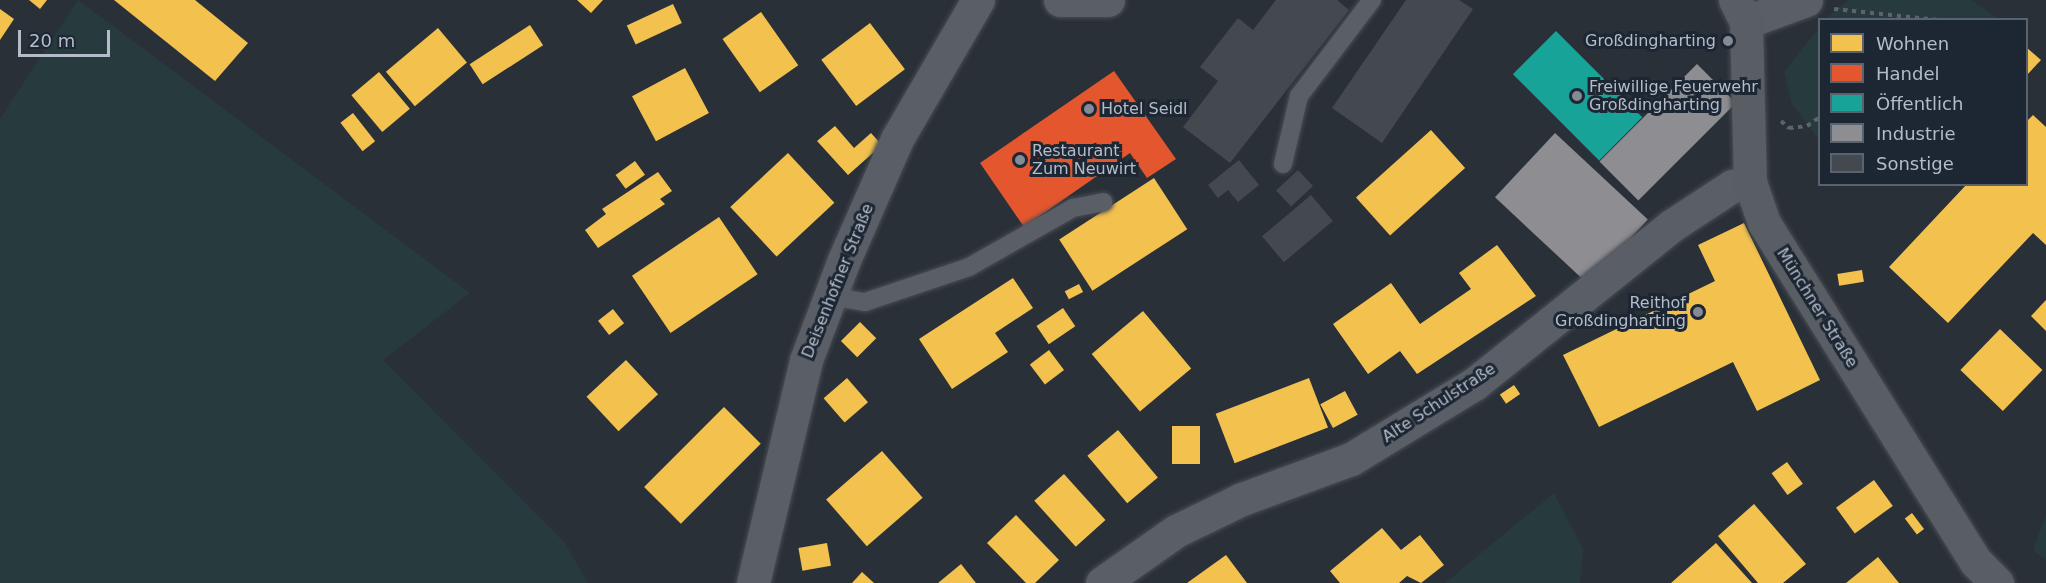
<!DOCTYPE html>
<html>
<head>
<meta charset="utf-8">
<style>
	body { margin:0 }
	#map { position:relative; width:2046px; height:583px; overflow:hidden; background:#2a3038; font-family:"DejaVu Sans",sans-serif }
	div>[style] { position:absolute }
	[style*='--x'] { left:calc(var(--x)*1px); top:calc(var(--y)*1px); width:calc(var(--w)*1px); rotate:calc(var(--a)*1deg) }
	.green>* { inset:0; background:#273a3e }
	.homes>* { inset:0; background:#f2c14e; transform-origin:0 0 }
	.shops>* { inset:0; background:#e4572e }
	.public>* { inset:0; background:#17a398; transform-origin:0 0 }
	.industry>* { inset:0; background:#8d8d92; transform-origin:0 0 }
	.building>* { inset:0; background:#444950; transform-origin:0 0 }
	.path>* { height:4px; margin-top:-2px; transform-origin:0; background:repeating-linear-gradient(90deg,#5d636a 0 4.5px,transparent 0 9px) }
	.roads { filter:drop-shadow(0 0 2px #484c53) drop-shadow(0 0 2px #484c53) }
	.lane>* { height:18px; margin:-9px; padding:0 9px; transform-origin:9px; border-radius:9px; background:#5a5e66 }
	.street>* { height:33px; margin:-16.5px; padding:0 16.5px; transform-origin:16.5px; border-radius:16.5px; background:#5a5e66 }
	.secondary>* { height:33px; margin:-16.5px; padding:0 16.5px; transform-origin:16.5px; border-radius:16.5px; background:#595d64 }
	.dots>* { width:16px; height:16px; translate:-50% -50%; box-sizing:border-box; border:3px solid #1d2633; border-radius:50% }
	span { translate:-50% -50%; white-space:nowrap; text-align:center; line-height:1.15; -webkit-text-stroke:6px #1d2633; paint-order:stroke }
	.poi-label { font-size:16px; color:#b4bcc9 }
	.right { translate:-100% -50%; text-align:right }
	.left { translate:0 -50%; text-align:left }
	.street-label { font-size:16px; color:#b4bcc9 }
	.legend { position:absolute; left:1818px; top:18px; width:210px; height:168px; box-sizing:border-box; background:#1d2633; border:2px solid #59626f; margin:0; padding:8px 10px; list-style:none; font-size:18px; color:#b4bcc9 }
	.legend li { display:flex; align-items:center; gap:12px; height:30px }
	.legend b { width:30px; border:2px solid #59626f }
	.scale { position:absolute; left:18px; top:30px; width:92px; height:27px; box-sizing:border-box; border:3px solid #b4bcc9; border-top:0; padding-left:8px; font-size:18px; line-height:21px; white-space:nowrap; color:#b4bcc9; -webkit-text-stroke:4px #1d2633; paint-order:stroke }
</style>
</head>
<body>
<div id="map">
	<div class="green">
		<i style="clip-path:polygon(78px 0,470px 293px,383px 360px,565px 543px,588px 583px,0 583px,0 119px)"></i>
		<i style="clip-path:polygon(1848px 0,1971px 0,1998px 19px,1826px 19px)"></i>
		<i style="clip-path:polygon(1819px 28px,1819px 140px,1792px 104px,1784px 72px)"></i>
		<i style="clip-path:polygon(1554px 493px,1583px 549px,1580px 583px,1445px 583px)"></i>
		<i style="clip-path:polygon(2046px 515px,2046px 560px,2033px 550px)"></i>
	</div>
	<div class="homes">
		<i style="clip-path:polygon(29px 0,47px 0,40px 9px)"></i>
		<i style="clip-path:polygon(114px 0,195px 0,248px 43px,215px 81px)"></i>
		<i style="clip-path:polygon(577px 0,603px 0,591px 13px)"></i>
		<i style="left:673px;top:4px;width:21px;height:51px;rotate:65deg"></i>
		<i style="clip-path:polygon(0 9px,14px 19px,0 40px)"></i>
		<i style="left:761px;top:12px;width:65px;height:47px;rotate:55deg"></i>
		<i style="left:870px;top:23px;width:58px;height:61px;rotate:53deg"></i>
		<i style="left:530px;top:25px;width:24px;height:72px;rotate:57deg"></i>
		<i style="left:438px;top:28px;width:45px;height:68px;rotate:50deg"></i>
		<i style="clip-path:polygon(2026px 47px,2041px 60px,2026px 76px)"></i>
		<i style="left:685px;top:68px;width:51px;height:60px;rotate:62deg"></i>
		<i style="left:379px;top:72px;width:48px;height:36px;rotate:50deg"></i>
		<i style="left:353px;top:113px;width:36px;height:16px;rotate:52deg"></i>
		<i style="clip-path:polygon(2033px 115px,2046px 127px,2046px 245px,2033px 233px,1948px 323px,1889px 267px,1967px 184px,2026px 184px,2026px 122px)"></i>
		<i style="clip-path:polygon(835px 126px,854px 148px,871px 133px,882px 145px,848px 175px,817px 141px)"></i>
		<i style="left:1431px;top:130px;width:51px;height:101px;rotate:48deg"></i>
		<i style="left:788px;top:153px;width:68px;height:79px;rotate:47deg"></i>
		<i style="left:635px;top:161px;width:17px;height:24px;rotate:54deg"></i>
		<i style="clip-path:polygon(658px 172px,672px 191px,660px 199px,665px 204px,598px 248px,585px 230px,606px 214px,602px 209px)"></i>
		<i style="left:1154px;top:178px;width:61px;height:113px;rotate:57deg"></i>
		<i style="left:719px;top:217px;width:69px;height:105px;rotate:56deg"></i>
		<i style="clip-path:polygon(1744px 223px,1820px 380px,1757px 411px,1733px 362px,1599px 427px,1563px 355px,1715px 281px,1698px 245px)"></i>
		<i style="clip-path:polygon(1497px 245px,1536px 296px,1417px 374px,1400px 351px,1368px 374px,1333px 324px,1391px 283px,1420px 324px,1471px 289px,1459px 273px)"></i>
		<i style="left:1862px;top:270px;width:12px;height:25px;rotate:81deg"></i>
		<i style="clip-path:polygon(1013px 278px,1033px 308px,995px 333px,1008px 352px,952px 389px,919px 339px)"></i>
		<i style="left:1079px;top:284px;width:9px;height:16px;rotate:63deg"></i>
		<i style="clip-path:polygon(2046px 300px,2046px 331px,2031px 316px)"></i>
		<i style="left:1063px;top:308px;width:22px;height:32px;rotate:56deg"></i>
		<i style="left:613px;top:309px;width:18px;height:19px;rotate:52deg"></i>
		<i style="left:1143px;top:311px;width:75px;height:67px;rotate:50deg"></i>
		<i style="left:860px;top:322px;width:23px;height:27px;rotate:45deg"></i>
		<i style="left:2000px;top:329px;width:59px;height:57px;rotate:44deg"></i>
		<i style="left:1049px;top:350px;width:25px;height:24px;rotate:53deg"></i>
		<i style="left:626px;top:360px;width:47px;height:54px;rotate:47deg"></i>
		<i style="left:847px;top:378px;width:32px;height:31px;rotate:49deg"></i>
		<i style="left:1309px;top:378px;width:53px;height:100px;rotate:69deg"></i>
		<i style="left:1514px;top:385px;width:11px;height:17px;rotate:56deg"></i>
		<i style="left:1345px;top:391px;width:27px;height:28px;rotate:62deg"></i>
		<i style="left:724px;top:407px;width:52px;height:113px;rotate:45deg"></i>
		<i style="left:1172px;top:426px;width:28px;height:38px"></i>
		<i style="left:1118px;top:430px;width:62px;height:40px;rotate:50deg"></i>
		<i style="left:882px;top:451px;width:62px;height:74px;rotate:49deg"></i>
		<i style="left:1787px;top:462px;width:27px;height:19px;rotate:54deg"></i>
		<i style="left:1064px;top:474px;width:62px;height:40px;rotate:48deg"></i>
		<i style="left:1874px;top:480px;width:32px;height:47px;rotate:54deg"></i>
		<i style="clip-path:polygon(1754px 504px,1806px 564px,1783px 583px,1758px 583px,1718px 536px)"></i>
		<i style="left:1912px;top:513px;width:20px;height:9px;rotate:53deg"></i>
		<i style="clip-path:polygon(1016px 515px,1059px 560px,1035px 583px,1026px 583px,987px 543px)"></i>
		<i style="clip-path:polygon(1382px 528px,1401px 550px,1420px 535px,1444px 565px,1421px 583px,1407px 576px,1399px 583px,1340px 583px,1330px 571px)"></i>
		<i style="left:827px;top:543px;width:23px;height:29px;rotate:80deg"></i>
		<i style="clip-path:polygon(1716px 543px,1752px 583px,1671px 583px)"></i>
		<i style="clip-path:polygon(1226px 555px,1247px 583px,1187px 583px)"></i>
		<i style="clip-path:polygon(1878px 557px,1899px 583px,1846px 583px)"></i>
		<i style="clip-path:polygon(961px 564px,976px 583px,938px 583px)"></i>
		<i style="clip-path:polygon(862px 572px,874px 583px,852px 583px)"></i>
	</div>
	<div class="shops">
		<i style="clip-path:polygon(1114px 71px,1176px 159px,1147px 178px,1130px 153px,1024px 227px,980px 163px)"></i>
	</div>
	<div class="public">
		<i style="left:1556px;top:31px;width:122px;height:61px;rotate:45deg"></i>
	</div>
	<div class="industry">
		<i style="left:1697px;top:64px;width:55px;height:138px;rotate:45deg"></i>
		<i style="left:1555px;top:133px;width:127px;height:88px;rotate:43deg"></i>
	</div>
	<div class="building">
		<i style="clip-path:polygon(1276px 0,1337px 0,1349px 10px,1230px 163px,1183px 127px,1218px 81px,1200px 67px,1238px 18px,1253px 30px)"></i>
		<i style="clip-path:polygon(1406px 0,1459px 0,1473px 9px,1382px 143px,1332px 108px)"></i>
		<i style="clip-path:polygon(1239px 160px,1259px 185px,1238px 202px,1228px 190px,1218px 198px,1208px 185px)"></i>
		<i style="left:1298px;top:170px;width:22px;height:30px;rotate:47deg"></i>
		<i style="left:1311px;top:195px;width:34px;height:64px;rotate:50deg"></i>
	</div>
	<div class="path">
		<i style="--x:1834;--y:9;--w:105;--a:6"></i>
		<i style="--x:1781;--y:121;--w:11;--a:41"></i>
		<i style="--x:1789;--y:128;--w:18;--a:-6"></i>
		<i style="--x:1807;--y:126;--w:16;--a:-35"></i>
	</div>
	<div class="roads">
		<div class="lane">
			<i style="--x:1283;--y:164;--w:70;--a:-76.8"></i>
			<i style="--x:1299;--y:96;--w:121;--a:-52.8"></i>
			<i style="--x:830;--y:296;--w:36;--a:10"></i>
			<i style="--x:865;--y:302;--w:110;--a:-18.6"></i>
			<i style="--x:969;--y:267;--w:120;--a:-29.6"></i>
			<i style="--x:1073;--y:208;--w:31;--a:-11"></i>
		</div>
		<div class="street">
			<i style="--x:1060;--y:0;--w:48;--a:0"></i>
			<i style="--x:1746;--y:22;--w:64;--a:-20.1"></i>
			<i style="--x:753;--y:583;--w:229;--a:-76.6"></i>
			<i style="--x:806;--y:360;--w:107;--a:-69.2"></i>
			<i style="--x:844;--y:260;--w:132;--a:-66.3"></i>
			<i style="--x:897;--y:139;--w:161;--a:-59.8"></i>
			<i style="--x:1102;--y:583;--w:90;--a:-35.1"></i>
			<i style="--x:1176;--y:531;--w:73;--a:-25.9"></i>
			<i style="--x:1242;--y:499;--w:116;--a:-20.2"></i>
			<i style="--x:1351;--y:459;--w:144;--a:-31.4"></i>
			<i style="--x:1474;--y:384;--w:253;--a:-38.7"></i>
			<i style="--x:1671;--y:226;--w:73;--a:-33.3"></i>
			<i style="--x:1732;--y:186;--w:18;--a:-13"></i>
		</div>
		<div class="secondary">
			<i style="--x:1735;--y:0;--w:25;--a:63"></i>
			<i style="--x:1746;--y:22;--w:160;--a:88.6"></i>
			<i style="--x:1750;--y:182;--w:43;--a:71.1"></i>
			<i style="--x:1764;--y:223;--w:400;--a:58"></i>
			<i style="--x:1976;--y:562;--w:30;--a:45"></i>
		</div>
	</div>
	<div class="dots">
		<i style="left:1728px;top:41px;background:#848b96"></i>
		<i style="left:1577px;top:96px;background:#848b96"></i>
		<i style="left:1089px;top:109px;background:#848b96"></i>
		<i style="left:1020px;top:160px;background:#848b96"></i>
		<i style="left:1698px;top:312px;background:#848b96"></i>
	</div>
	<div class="poi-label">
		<span class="right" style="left:1716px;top:41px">Großdingharting</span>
		<span class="left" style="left:1589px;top:96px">Freiwillige Feuerwehr<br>Großdingharting</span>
		<span class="left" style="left:1101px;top:109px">Hotel Seidl</span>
		<span class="left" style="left:1032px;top:160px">Restaurant<br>Zum Neuwirt</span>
		<span class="right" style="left:1686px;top:312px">Reithof<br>Großdingharting</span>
	</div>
	<div class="street-label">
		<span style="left:838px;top:281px;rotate:-68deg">Deisenhofner Straße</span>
		<span style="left:1817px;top:308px;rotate:58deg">Münchner Straße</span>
		<span style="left:1439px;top:403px;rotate:-33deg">Alte Schulstraße</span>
	</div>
	<ul class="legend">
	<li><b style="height:16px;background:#f2c14e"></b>Wohnen</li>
	<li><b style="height:16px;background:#e4572e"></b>Handel</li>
	<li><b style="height:16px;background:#17a398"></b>Öffentlich</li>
	<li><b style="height:16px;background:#8d8d92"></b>Industrie</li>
	<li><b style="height:16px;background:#444950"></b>Sonstige</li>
	</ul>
	<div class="scale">20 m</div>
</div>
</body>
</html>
